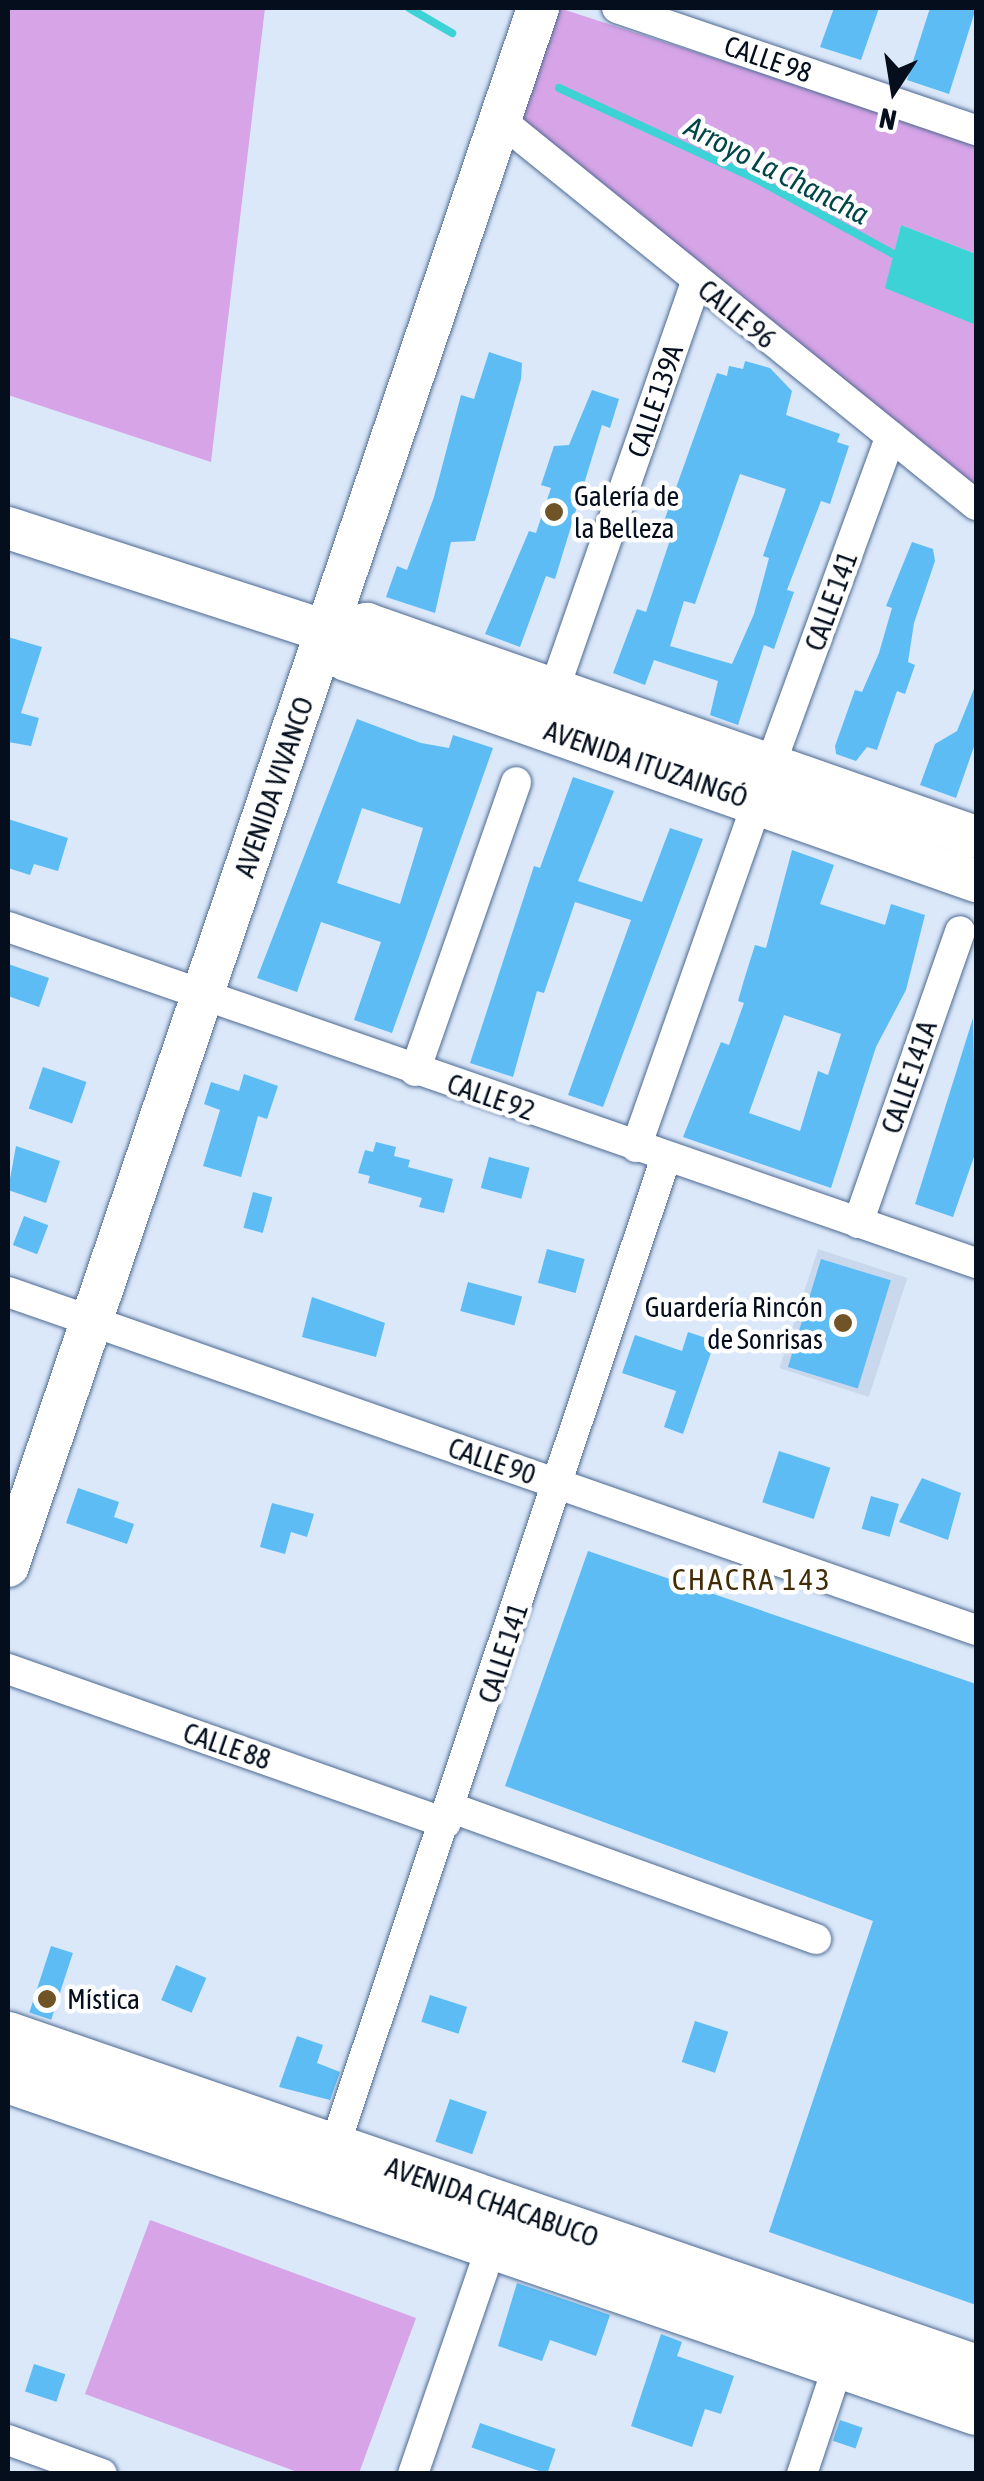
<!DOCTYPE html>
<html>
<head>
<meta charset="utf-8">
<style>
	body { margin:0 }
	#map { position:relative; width:984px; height:2481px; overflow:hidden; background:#dbe8fa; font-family:"Asap Condensed",sans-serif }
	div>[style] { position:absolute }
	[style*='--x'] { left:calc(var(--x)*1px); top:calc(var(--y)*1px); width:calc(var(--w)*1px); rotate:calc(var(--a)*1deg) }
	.built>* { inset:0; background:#c9d8ec; transform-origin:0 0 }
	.green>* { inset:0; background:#d6a4e7 }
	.water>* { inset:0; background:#3dd2d5 }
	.stream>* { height:8px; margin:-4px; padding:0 4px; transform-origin:4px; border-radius:4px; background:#3dd2d5 }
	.building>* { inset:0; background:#5dbcf4; transform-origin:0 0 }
	.roads { filter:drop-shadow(0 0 2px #4d6991) drop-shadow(0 0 2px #4d6991) }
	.street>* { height:30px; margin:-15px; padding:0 15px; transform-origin:15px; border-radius:15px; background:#fff }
	.secondary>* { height:42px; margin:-21px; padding:0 21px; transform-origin:21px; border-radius:21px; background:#fff }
	.primary>* { height:48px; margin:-24px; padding:0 24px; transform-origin:24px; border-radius:24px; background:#fff }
	.dots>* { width:28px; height:28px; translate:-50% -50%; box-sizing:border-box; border:5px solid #fff; border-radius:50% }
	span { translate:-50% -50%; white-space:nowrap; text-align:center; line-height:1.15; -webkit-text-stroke:9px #fff; paint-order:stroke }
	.street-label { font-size:28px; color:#040e1d }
	.poi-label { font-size:28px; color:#040e1d }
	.left { translate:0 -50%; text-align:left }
	.right { translate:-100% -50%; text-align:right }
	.water-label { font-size:30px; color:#014647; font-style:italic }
	.neighbourhood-label { font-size:30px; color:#412c05; letter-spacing:2.5px }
	.frame { position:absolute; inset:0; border:10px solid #040e1d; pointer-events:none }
	.north { position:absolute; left:844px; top:40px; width:100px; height:100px; -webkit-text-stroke:8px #fff; paint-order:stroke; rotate:192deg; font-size:28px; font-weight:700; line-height:40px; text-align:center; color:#040e1d }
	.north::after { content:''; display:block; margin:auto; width:35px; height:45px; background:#040e1d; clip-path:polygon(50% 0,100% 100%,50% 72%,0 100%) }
</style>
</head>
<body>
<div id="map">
	<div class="built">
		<i style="left:818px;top:1249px;width:94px;height:125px;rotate:18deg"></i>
	</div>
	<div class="green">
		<i style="clip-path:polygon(8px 8px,265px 8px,211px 462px,8px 395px)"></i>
		<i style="clip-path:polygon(559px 8px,976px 143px,976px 254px,901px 225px,886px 287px,976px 325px,976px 488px,516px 123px)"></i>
		<i style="clip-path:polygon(150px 2220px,416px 2318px,359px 2473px,300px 2473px,85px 2394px)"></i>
	</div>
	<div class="water">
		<i style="clip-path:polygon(901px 225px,976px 254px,976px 325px,885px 288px)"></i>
	</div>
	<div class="stream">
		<i style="--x:409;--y:8;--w:50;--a:30.2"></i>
		<i style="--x:559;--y:88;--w:221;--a:24.8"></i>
		<i style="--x:760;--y:181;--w:158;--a:28.7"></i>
	</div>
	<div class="building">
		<i style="clip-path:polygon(834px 8px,879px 8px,861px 60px,820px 47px)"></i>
		<i style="clip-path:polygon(930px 8px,976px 8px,949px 94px,907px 80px)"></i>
		<i style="clip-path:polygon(489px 352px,522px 363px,521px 379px,475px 541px,451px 542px,435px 613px,386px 597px,397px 566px,407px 570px,434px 497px,461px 395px,474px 399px)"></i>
		<i style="clip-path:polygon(evenodd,745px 361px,770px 368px,792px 391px,786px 415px,840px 434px,837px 442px,849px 446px,830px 504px,821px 501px,787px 590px,794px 592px,774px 649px,764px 645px,738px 725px,710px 715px,718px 681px,654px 660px,645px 685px,613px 673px,637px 609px,646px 612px,673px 531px,662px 527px,717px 373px,727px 376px,729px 366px,743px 369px,745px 361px,740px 474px,786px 489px,763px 556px,769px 558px,754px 614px,732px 664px,670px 646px,684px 601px,695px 604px,740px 474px)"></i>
		<i style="clip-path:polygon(592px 390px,619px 399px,610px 428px,602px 425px,555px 579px,546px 576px,520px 647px,485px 634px,529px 531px,536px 533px,551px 488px,541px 485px,554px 446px,569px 445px)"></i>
		<i style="clip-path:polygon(912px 542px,933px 549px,935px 561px,914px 623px,908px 662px,915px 665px,905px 694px,897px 691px,877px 750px,867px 747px,856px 761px,836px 754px,835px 746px,855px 690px,862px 692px,879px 653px,892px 608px,886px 606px)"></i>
		<i style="clip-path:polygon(8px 637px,42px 647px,21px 713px,39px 718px,31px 746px,8px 742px)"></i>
		<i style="clip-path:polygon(976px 684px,976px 741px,956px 798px,920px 785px,935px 744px,957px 731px)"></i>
		<i style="clip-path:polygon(evenodd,357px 719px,421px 743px,449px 748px,453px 735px,493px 748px,392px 1033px,354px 1020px,381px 942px,321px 922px,297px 992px,257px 978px,357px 719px,362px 808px,423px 828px,400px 904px,337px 883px,362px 808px)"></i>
		<i style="clip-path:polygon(573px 777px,614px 791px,578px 881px,642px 902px,670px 828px,703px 839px,603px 1107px,568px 1095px,631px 920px,575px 902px,544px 993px,537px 991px,513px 1077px,470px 1063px,534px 866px,540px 868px)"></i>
		<i style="clip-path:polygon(8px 819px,68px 838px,58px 871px,34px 864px,30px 875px,8px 868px)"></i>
		<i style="clip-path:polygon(evenodd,792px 850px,834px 865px,820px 904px,885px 925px,891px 904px,925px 915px,906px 990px,876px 1047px,831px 1188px,683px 1137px,721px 1042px,729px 1045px,744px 1003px,738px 1001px,744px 980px,755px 945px,766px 948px,792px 850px,784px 1015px,841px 1034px,828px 1075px,818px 1071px,800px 1131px,749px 1113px,784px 1015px)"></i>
		<i style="clip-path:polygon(8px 964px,49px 978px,39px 1007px,8px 996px)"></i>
		<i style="clip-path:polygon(973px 1018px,976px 1151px,953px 1217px,915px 1204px)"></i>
		<i style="left:43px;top:1067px;width:46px;height:44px;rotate:19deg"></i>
		<i style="clip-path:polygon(244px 1074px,278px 1086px,267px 1119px,258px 1116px,241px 1177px,203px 1166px,220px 1110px,204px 1104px,211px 1082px,239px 1091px)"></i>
		<i style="clip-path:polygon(376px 1142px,396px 1147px,394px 1156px,410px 1160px,408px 1167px,453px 1179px,444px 1213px,419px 1207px,422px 1198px,368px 1183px,370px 1176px,358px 1173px,365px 1150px,373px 1152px)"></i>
		<i style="clip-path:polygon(16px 1146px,60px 1161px,46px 1203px,8px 1190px)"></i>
		<i style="left:489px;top:1157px;width:42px;height:32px;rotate:15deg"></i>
		<i style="left:253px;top:1192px;width:20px;height:37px;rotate:15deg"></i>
		<i style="left:24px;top:1216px;width:26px;height:31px;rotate:21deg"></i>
		<i style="left:547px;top:1249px;width:39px;height:35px;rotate:15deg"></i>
		<i style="left:821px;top:1259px;width:73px;height:113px;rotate:17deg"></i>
		<i style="left:468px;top:1282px;width:56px;height:30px;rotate:15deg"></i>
		<i style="clip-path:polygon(312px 1297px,385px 1323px,376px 1357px,302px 1337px)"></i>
		<i style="clip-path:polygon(688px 1332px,715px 1341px,683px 1434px,664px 1427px,676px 1391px,622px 1373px,635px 1335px,682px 1351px)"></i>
		<i style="left:779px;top:1451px;width:54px;height:54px;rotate:18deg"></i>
		<i style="clip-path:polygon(922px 1478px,961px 1493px,948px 1540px,899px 1522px)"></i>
		<i style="clip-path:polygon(78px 1488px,119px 1502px,114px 1517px,134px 1524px,127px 1544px,66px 1523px)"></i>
		<i style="left:871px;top:1496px;width:29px;height:34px;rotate:16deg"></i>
		<i style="clip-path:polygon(272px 1503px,314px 1514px,307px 1537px,291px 1532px,285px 1554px,260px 1547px)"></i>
		<i style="clip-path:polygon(588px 1551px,976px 1684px,976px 2305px,769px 2232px,873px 1921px,505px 1786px)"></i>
		<i style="left:51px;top:1946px;width:23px;height:70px;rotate:18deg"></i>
		<i style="left:176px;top:1965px;width:33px;height:38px;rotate:23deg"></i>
		<i style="left:430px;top:1995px;width:39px;height:28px;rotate:18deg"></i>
		<i style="left:695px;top:2021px;width:35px;height:43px;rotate:18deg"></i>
		<i style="clip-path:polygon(297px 2036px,323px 2045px,317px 2063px,340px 2072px,330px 2100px,279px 2087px)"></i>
		<i style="left:450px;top:2099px;width:39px;height:45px;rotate:19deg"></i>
		<i style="clip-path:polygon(517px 2283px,610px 2315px,596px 2356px,550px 2340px,542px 2361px,498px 2346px)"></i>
		<i style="clip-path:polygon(661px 2334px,682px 2342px,677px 2356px,734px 2376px,721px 2414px,705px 2409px,692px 2447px,631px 2426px)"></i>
		<i style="left:34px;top:2364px;width:33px;height:29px;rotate:18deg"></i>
		<i style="left:840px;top:2420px;width:24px;height:22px;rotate:19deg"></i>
		<i style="left:480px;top:2423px;width:80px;height:26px;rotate:19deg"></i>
	</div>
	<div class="roads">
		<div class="street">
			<i style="--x:617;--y:8;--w:379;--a:18.8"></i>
			<i style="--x:500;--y:120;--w:612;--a:38.97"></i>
			<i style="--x:554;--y:690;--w:432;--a:-70.8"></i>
			<i style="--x:770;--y:766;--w:351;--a:-69.9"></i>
			<i style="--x:8;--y:927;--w:1025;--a:19.14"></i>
			<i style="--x:415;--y:1071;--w:306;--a:-70.7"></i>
			<i style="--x:636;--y:1147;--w:365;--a:-70.6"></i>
			<i style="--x:858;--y:1223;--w:309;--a:-70.7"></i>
			<i style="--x:8;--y:1292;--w:1025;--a:19.25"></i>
			<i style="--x:8;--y:1669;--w:464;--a:19.4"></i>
			<i style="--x:452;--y:1808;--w:387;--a:19.8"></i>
			<i style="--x:334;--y:2148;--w:1045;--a:-71.48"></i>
			<i style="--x:8;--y:2440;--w:100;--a:19.9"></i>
			<i style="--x:413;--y:2474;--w:242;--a:-71"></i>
			<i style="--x:802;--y:2474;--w:117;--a:-71.6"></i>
		</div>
		<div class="secondary">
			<i style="--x:8;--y:528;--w:336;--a:18"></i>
			<i style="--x:328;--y:632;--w:40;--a:-12"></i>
			<i style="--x:367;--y:624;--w:645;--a:19.28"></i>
			<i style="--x:328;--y:632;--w:33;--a:57"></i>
			<i style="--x:346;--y:660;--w:668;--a:19.33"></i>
			<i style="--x:8;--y:1566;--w:1646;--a:-71.21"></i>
		</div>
		<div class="primary">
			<i style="--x:8;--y:2036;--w:1024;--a:18.98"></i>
			<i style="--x:8;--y:2079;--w:1023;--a:18.93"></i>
		</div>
	</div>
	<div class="dots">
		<i style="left:554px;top:512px;background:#705427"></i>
		<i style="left:843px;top:1323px;background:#705427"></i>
		<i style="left:47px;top:1999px;background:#705427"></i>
	</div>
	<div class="street-label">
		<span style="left:768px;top:59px;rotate:19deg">CALLE 98</span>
		<span style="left:737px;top:314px;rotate:39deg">CALLE 96</span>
		<span style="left:655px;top:401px;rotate:-71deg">CALLE 139A</span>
		<span style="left:831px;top:601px;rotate:-70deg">CALLE 141</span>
		<span style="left:646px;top:764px;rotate:19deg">AVENIDA ITUZAINGÓ</span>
		<span style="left:274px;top:787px;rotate:-71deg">AVENIDA VIVANCO</span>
		<span style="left:909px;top:1077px;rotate:-71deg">CALLE 141A</span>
		<span style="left:491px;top:1097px;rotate:19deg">CALLE 92</span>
		<span style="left:492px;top:1461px;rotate:19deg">CALLE 90</span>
		<span style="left:503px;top:1653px;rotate:-72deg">CALLE 141</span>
		<span style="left:227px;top:1746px;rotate:19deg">CALLE 88</span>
		<span style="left:492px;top:2202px;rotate:19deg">AVENIDA CHACABUCO</span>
	</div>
	<div class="poi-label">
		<span class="left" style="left:574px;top:512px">Galería de<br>la Belleza</span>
		<span class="right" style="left:823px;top:1323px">Guardería Rincón<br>de Sonrisas</span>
		<span class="left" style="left:67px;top:1999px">Mística</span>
	</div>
	<div class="water-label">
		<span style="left:777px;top:170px;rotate:27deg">Arroyo La Chancha</span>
	</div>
	<div class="neighbourhood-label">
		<span style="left:752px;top:1579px">CHACRA 143</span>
	</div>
	<div class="frame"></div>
	<div class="north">N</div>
</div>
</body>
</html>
